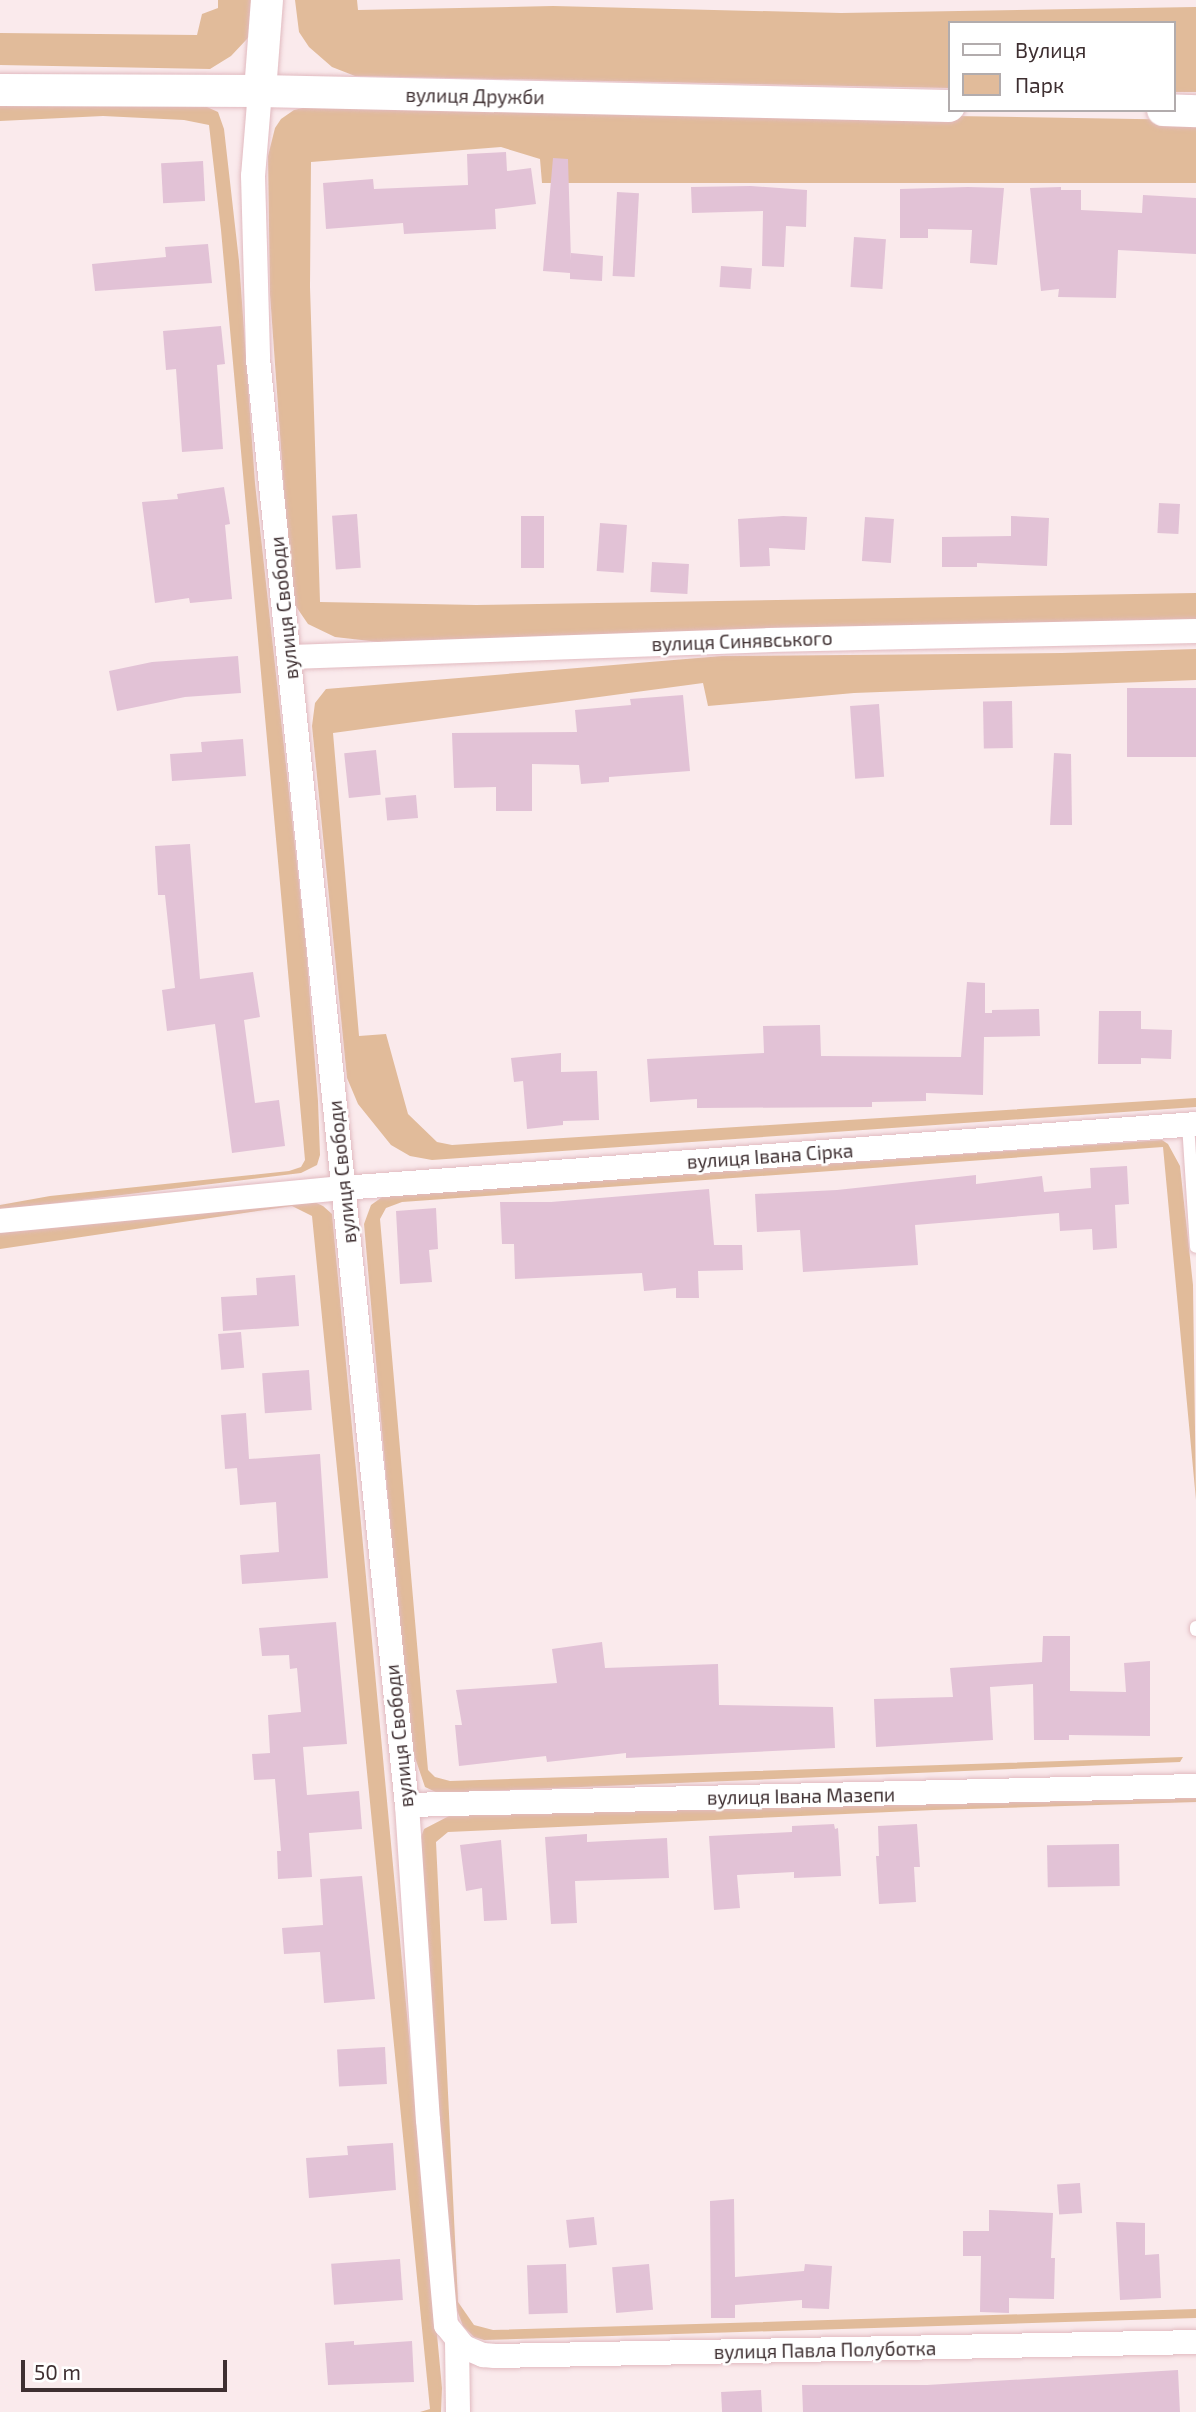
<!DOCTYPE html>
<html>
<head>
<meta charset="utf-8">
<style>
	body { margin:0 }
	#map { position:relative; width:1196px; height:2412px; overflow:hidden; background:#faeaec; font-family:"Exo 2",sans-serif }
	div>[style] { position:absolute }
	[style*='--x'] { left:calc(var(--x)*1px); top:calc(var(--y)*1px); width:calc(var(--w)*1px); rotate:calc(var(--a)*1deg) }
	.green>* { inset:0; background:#e1bb9a }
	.building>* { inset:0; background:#e2c2d6; transform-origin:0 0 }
	.roads { filter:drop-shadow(0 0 2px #e1bac0) drop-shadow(0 0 2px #e1bac0) }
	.service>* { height:12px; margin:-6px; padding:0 6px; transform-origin:6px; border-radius:6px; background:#fff }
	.minor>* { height:24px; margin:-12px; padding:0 12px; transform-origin:12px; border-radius:12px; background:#fff }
	.tertiary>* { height:32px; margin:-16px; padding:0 16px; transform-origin:16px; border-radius:16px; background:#fff }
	span { translate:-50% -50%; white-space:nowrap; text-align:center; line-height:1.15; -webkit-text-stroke:5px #fff; paint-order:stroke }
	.street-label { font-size:19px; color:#3e2f31 }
	.legend { position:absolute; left:948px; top:21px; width:228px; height:91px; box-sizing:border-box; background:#fff; border:2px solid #b2acad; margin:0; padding:9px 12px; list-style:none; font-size:21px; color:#3e2f31 }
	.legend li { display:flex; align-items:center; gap:14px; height:35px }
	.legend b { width:35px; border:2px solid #b2acad }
	.scale { position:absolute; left:21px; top:2360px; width:206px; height:32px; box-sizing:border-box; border:4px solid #3e2f31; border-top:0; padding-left:9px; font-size:21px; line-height:24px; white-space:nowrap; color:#3e2f31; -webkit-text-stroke:5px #fff; paint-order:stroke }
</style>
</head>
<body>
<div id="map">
	<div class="green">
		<i style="clip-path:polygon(218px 0,261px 0,260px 18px,247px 39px,231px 56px,210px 69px,0 65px,0 33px,197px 35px,202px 14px,218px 8px)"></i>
		<i style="clip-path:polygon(295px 0,357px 0,358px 10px,553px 6px,841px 13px,1196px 7px,1196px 92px,1173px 92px,1173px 23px,949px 23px,949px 88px,355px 76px,332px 67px,309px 47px,299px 32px)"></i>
		<i style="clip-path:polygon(0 98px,207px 107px,218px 112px,224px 129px,239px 261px,255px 483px,306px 947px,318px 1101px,320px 1155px,317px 1165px,301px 1173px,0 1210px,0 1205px,50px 1196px,289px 1171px,301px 1167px,305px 1160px,221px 230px,209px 125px,184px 120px,103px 116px,0 121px)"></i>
		<i style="clip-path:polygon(333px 106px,1196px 120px,1196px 183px,542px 183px,540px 159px,501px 147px,311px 162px,310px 287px,320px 602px,476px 605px,1196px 593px,1196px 623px,379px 642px,335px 637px,308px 624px,295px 605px,288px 546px,270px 294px,268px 156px,275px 128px,281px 119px,294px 110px,307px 107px)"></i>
		<i style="clip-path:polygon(1196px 649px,1196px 680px,854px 693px,708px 706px,703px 683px,333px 733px,359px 1036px,386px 1034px,408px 1114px,437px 1142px,452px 1145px,1196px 1098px,1196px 1107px,432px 1160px,410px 1156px,391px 1145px,358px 1104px,347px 1078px,312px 726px,315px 703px,326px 689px,722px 656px,1062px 653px)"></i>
		<i style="clip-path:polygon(1162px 1140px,1168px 1144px,1180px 1166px,1193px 1285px,1196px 1500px,1163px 1147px,402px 1202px,386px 1208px,380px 1219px,428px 1770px,435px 1777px,450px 1781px,1183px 1757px,1180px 1762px,438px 1793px,425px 1787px,409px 1740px,364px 1224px,371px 1205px,385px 1195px)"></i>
		<i style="clip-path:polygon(308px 1199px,323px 1206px,332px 1214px,442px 2388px,441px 2412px,420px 2412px,430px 2409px,312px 1216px,292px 1206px,0 1249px,0 1232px)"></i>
		<i style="clip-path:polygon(1196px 1792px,1196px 1802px,934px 1810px,448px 1832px,436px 1842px,458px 2302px,474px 2325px,493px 2330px,1196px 2309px,1196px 2318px,484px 2340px,474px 2337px,463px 2326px,452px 2297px,420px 1840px,424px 1829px,451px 1815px)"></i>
	</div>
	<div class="building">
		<i style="clip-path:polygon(506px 152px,507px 171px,531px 168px,536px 204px,495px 209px,496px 229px,404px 234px,403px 223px,326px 229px,323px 183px,373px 179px,374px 189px,468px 185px,467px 154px)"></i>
		<i style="clip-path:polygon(553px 158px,568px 159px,571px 261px,571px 253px,603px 256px,602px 281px,570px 279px,570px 273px,543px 271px)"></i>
		<i style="left:203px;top:161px;width:40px;height:42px;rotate:87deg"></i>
		<i style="clip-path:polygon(751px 186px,807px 190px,806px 227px,786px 226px,784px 267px,762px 266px,763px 211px,692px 213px,691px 187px)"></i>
		<i style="clip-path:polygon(968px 187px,1004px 188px,997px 265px,970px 263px,972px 230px,928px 229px,928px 238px,900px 238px,900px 189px)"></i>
		<i style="clip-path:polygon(1061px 187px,1061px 190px,1081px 190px,1081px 210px,1142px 213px,1143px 195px,1196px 198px,1196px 254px,1118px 250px,1116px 298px,1058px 297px,1059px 289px,1041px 291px,1030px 188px)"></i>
		<i style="left:617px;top:192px;width:22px;height:84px;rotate:3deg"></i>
		<i style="left:854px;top:237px;width:32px;height:50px;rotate:4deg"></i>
		<i style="clip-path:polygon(208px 244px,212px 283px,95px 291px,92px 264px,166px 257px,165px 247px)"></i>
		<i style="left:721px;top:266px;width:31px;height:21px;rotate:4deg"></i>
		<i style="clip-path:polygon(221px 326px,225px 364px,217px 365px,223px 449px,182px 452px,176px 369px,166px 370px,163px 331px)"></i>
		<i style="clip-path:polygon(224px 487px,230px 524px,225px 525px,232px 599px,190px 603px,189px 598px,155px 603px,142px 502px,178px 499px,177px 494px)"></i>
		<i style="left:1159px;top:503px;width:21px;height:30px;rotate:3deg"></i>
		<i style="left:357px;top:514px;width:54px;height:25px;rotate:86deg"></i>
		<i style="left:521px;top:516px;width:23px;height:52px"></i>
		<i style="clip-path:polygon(783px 516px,807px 517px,805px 550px,769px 548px,770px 566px,740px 567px,738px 519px)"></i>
		<i style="clip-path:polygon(1011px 516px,1049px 518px,1047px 566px,977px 563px,977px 567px,942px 567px,942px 537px,1011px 536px)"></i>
		<i style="left:865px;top:517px;width:29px;height:44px;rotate:4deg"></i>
		<i style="left:600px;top:523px;width:27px;height:48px;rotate:4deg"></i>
		<i style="left:652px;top:562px;width:37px;height:30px;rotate:3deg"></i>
		<i style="clip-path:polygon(238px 656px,241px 693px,185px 697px,117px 711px,109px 671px,152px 662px)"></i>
		<i style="left:1127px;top:688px;width:69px;height:69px"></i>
		<i style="clip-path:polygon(683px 695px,690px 771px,609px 777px,609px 782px,581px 784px,579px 765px,532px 764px,532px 811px,496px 811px,496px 787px,454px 788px,452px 733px,577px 732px,575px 710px,631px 705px,630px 699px)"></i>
		<i style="left:1012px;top:701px;width:47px;height:29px;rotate:89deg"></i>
		<i style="left:879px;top:704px;width:73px;height:29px;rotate:86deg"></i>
		<i style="clip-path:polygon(243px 739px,246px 776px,172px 781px,170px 754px,202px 752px,201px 742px)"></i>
		<i style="left:376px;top:750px;width:45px;height:32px;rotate:84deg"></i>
		<i style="clip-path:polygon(1054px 753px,1071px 754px,1072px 825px,1050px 825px)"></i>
		<i style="left:416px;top:795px;width:23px;height:31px;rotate:85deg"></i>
		<i style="clip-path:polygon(190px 844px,200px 979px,253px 972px,260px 1017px,244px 1020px,255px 1103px,279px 1100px,285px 1146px,232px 1153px,215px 1024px,167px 1031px,162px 990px,175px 988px,165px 895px,158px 895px,155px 846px)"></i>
		<i style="clip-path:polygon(967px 982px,985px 983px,985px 1013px,992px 1013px,992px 1010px,1039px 1009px,1040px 1036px,984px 1037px,983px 1095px,926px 1093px,926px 1101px,872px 1102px,872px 1107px,697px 1108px,697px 1099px,650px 1102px,647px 1059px,764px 1053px,763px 1026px,820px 1025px,821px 1056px,961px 1057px)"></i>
		<i style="clip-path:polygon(1099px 1011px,1141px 1011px,1141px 1029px,1172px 1030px,1171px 1059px,1141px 1058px,1141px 1064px,1098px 1064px)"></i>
		<i style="clip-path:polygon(561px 1053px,561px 1072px,597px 1071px,599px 1120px,563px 1121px,563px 1125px,527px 1129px,523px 1081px,514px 1082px,511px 1058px)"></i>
		<i style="clip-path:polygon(1127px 1166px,1129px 1204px,1115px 1205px,1117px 1248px,1093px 1250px,1092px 1229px,1060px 1231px,1059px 1213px,915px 1225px,918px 1265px,803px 1272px,800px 1230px,757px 1232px,755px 1194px,837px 1190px,976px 1175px,976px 1184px,1042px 1176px,1044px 1192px,1091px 1188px,1090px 1168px)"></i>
		<i style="clip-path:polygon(709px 1189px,714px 1245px,742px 1245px,743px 1270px,698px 1271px,699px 1298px,676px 1298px,676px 1288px,644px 1291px,642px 1273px,515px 1279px,514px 1244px,502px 1244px,500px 1202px,551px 1202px)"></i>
		<i style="clip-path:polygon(436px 1208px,438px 1249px,429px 1250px,432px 1282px,400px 1284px,396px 1211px)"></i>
		<i style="clip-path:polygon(295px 1275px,299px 1326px,223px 1331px,221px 1297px,257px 1295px,256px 1278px)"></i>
		<i style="left:241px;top:1332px;width:36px;height:23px;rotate:85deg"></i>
		<i style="left:309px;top:1370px;width:40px;height:47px;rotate:86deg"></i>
		<i style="clip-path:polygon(246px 1413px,249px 1459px,320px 1454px,328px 1578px,242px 1584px,240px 1555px,279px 1552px,276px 1502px,240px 1505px,237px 1468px,225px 1469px,221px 1415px)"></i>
		<i style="clip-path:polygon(336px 1622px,347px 1744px,303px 1747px,307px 1795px,359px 1791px,362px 1829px,309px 1833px,312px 1877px,278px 1879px,277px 1851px,281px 1851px,275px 1779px,254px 1780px,252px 1754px,270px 1753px,268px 1715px,301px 1712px,297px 1668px,290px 1669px,289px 1655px,262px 1656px,259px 1628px)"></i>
		<i style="clip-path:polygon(1043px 1636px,1070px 1636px,1070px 1691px,1126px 1692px,1124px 1663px,1150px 1661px,1150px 1736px,1069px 1735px,1069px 1740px,1034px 1740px,1033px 1684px,990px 1687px,993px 1740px,876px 1747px,874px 1699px,953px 1697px,950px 1668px,1042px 1662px)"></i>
		<i style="clip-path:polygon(602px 1642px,605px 1668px,718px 1664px,719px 1705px,833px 1707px,835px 1748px,626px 1758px,626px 1753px,547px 1762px,546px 1756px,459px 1766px,455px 1725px,462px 1725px,456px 1690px,557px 1683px,552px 1649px)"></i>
		<i style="clip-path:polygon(834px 1824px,835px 1829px,838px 1828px,841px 1876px,794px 1878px,794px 1872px,737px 1875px,740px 1908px,714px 1910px,709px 1836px,792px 1832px,792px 1826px)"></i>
		<i style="clip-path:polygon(917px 1824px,920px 1867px,914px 1867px,916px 1902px,879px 1904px,876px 1856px,879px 1856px,878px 1826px)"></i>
		<i style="clip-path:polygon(587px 1834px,587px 1842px,667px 1838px,669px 1878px,575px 1881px,577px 1923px,551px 1924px,545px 1837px)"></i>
		<i style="clip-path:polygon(501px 1840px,507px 1920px,484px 1921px,482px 1888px,466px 1891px,460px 1845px)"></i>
		<i style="left:1119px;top:1844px;width:42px;height:72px;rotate:89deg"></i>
		<i style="clip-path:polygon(362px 1876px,375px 1999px,324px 2003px,320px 1952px,284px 1954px,282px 1928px,323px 1925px,320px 1879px)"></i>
		<i style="left:385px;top:2047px;width:37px;height:48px;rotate:87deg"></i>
		<i style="clip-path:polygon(393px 2143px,396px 2190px,309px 2198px,306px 2158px,348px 2155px,347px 2146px)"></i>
		<i style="left:1080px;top:2183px;width:30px;height:23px;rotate:86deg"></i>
		<i style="clip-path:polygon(734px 2199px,735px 2277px,804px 2271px,805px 2264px,832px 2266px,829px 2309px,802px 2308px,802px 2300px,735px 2305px,735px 2318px,711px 2318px,710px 2201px)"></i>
		<i style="clip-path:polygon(989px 2210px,1053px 2213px,1051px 2258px,1055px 2258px,1054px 2299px,1009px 2298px,1009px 2313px,980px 2312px,981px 2256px,963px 2256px,963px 2231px,989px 2231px)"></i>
		<i style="left:594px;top:2217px;width:28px;height:28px;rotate:84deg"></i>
		<i style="clip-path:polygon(1116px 2222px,1145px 2223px,1145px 2255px,1159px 2254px,1161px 2298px,1120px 2300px)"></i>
		<i style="left:400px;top:2259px;width:41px;height:69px;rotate:86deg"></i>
		<i style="left:566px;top:2264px;width:49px;height:39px;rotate:88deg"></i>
		<i style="left:649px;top:2264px;width:46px;height:37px;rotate:85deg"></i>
		<i style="clip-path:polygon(354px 2341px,354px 2345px,412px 2341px,414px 2382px,328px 2385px,325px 2343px)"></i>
		<i style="clip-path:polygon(1178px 2370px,1180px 2412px,803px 2412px,802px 2385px,927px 2385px)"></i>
		<i style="left:761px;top:2390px;width:22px;height:40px;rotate:87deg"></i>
	</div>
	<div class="roads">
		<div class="service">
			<i style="--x:1188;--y:1124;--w:123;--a:86.3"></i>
			<i style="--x:1196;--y:1627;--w:3;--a:90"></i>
		</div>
		<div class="minor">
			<i style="--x:260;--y:91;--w:85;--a:94.7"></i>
			<i style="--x:253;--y:176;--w:183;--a:88.4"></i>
			<i style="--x:258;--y:359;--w:1454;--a:84.12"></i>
			<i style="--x:407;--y:1805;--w:316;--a:86.2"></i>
			<i style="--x:428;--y:2120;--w:206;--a:85"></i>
			<i style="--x:446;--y:2325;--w:28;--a:51"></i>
			<i style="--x:464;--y:2347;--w:21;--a:23"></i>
			<i style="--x:483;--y:2355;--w:12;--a:5"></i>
			<i style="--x:495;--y:2356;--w:701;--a:-1.14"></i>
			<i style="--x:289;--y:657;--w:480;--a:-2"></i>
			<i style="--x:769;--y:640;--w:427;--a:-1.2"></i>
			<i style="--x:0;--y:1221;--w:345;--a:-5.5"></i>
			<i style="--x:343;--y:1188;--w:855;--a:-4.29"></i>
			<i style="--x:407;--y:1805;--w:789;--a:-1.38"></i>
			<i style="--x:457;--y:2341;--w:71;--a:89.2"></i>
		</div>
		<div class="tertiary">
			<i style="--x:0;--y:90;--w:260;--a:0.2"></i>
			<i style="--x:260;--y:91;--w:689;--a:1.25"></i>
			<i style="--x:260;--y:91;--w:91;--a:-85.6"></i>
			<i style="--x:1163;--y:110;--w:33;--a:2"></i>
		</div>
	</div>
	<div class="street-label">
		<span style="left:475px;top:96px;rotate:1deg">вулиця Дружби</span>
		<span style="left:284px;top:608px;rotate:-96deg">вулиця Свободи</span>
		<span style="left:742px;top:641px;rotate:-2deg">вулиця Синявського</span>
		<span style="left:770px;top:1156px;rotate:-4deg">вулиця Івана Сірка</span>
		<span style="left:342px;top:1172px;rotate:-96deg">вулиця Свободи</span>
		<span style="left:399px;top:1736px;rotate:-96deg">вулиця Свободи</span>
		<span style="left:801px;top:1796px;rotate:-1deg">вулиця Івана Мазепи</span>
		<span style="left:825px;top:2350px;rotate:-1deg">вулиця Павла Полуботка</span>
	</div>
	<ul class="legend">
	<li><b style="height:9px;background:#fff"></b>Вулиця</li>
	<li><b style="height:19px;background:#e1bb9a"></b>Парк</li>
	</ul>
	<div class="scale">50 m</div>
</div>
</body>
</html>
